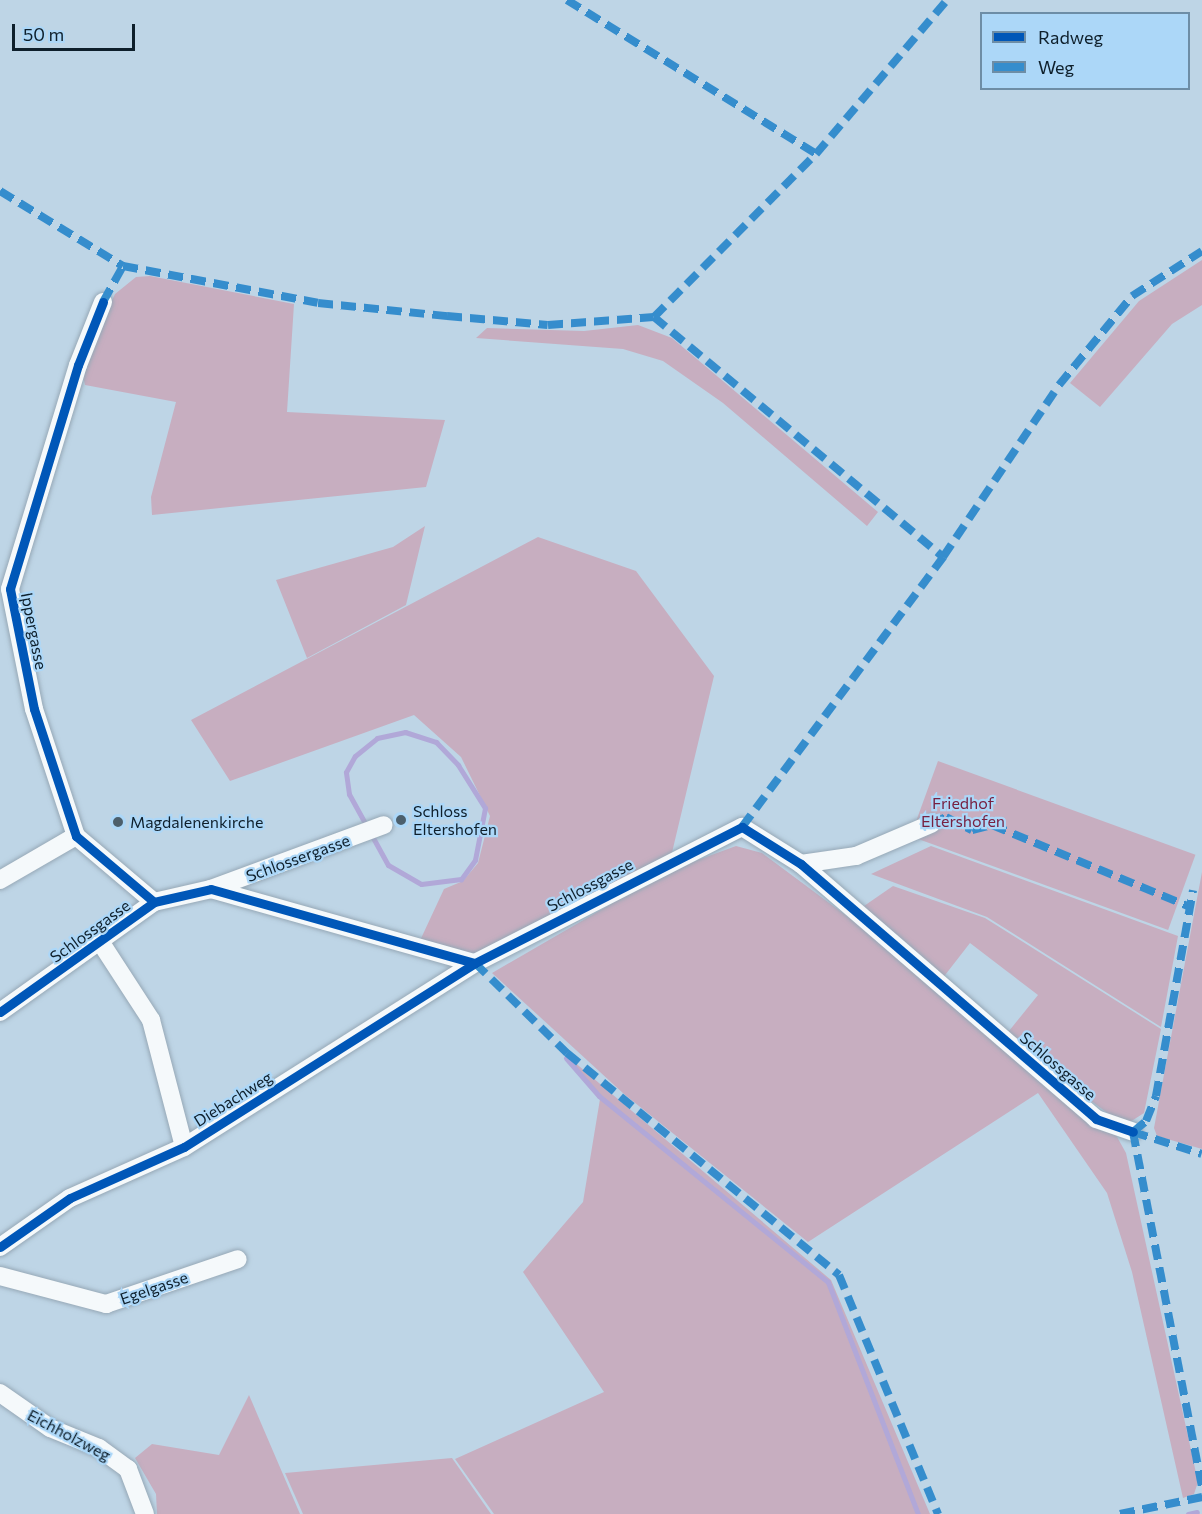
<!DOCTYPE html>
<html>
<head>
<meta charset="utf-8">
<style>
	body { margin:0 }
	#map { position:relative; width:1202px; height:1514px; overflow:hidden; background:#bed5e6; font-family:Commissioner,sans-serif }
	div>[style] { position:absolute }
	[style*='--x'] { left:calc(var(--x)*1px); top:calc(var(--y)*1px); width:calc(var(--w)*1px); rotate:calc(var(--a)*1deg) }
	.green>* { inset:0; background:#c7aec0; transform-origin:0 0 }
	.stream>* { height:5px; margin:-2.5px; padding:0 2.5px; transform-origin:2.5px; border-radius:2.5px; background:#b1a8d8 }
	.roads { filter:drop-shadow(0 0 2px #96a8b6) drop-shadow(0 0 2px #96a8b6) }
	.minor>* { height:18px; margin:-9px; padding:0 9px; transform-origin:9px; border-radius:9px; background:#f5f9fb }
	.quiet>* { height:8px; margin-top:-4px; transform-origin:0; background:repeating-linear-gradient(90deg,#358dcd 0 15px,transparent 0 23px) }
	.cycleway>* { height:9px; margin:-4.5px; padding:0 4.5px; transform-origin:4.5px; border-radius:4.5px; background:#0057b8 }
	.dots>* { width:16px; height:16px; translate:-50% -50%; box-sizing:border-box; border:3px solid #acd7f8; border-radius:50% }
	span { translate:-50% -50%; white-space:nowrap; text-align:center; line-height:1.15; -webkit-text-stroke:4.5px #acd7f8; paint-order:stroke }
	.street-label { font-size:16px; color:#0e1f2b }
	.park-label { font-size:16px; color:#772141 }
	.poi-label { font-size:16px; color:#0e1f2b }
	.left { translate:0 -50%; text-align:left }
	.legend { position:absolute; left:980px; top:12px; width:210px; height:78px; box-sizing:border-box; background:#acd7f8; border:2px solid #6d8da6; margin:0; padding:8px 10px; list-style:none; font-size:18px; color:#0e1f2b }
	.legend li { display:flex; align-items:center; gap:12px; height:30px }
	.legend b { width:30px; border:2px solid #6d8da6 }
	.scale { position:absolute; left:12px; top:24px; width:123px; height:27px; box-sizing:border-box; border:3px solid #0e1f2b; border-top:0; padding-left:8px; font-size:18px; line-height:21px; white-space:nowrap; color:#0e1f2b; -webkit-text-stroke:4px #acd7f8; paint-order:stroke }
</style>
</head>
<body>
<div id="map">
	<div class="green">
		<i style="clip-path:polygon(1202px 260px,1202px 305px,1172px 324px,1100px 407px,1070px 383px,1139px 301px)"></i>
		<i style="clip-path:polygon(150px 276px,294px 304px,287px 412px,445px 420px,426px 487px,152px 515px,151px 497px,176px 402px,85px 385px,81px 367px,115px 294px,136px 277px)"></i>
		<i style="clip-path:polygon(638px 325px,672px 338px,878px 512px,867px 526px,723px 403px,663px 361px,623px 349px,476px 338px,487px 328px,584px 331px)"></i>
		<i style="clip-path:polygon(425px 526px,406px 605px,307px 658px,276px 580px,393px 547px)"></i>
		<i style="clip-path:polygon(538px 537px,636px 571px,714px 676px,670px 861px,475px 963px,417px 947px,444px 889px,463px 881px,478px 863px,490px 816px,461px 757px,414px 715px,230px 781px,191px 720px)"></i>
		<i style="left:938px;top:761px;width:274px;height:80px;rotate:20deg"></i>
		<i style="clip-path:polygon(736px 846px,762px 853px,879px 940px,1116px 1135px,1126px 1153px,1198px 1482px,1194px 1494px,1183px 1498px,1132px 1272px,1107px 1193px,1038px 1093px,808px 1242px,624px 1094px,492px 973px,668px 871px)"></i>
		<i style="clip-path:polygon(931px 846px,1178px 936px,1161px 1027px,987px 917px,871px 874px)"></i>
		<i style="clip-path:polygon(1202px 872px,1202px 1149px,1157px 1136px,1154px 1128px)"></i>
		<i style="clip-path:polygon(893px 886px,985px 918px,1161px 1029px,1144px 1113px,1130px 1122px,1110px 1115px,1005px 1036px,1038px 995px,970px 943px,942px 979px,864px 906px)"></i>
		<i style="clip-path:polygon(566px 1055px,831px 1280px,930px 1514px,494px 1514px,455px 1459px,604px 1392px,523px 1272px,583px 1202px,600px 1099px)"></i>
		<i style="clip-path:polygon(249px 1395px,300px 1514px,157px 1514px,156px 1494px,135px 1458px,152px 1444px,219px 1455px)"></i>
		<i style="clip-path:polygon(452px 1458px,491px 1514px,303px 1514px,285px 1473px)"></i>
	</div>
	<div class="stream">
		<i style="--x:405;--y:732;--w:33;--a:18"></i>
		<i style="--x:436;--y:742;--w:32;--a:46"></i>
		<i style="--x:458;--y:765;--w:51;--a:57.9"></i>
		<i style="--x:485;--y:808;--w:53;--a:100.9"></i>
		<i style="--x:475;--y:860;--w:24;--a:126"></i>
		<i style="--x:461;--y:879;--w:40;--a:172.9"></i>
		<i style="--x:421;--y:884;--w:38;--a:-150"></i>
		<i style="--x:388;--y:865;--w:81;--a:-118.8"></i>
		<i style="--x:349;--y:794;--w:22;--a:-98"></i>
		<i style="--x:346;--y:772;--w:18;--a:-61"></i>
		<i style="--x:355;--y:756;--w:28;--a:-39"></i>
		<i style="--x:377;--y:738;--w:29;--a:-12"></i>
		<i style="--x:566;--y:1058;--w:50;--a:49"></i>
		<i style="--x:599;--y:1096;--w:295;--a:39.1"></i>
		<i style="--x:828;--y:1282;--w:249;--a:68.8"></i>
		<i style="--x:1188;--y:1514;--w:9;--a:-13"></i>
	</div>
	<div class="roads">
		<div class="minor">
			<i style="--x:103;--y:302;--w:68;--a:111.6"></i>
			<i style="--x:78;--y:365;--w:234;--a:106.9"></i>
			<i style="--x:10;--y:589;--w:122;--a:78.7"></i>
			<i style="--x:34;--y:709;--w:134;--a:71.7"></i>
			<i style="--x:76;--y:836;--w:102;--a:40.2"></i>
			<i style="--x:801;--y:864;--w:56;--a:-8.3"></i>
			<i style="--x:856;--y:856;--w:82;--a:-23.1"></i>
			<i style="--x:0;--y:880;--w:88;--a:-30.1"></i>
			<i style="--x:211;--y:889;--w:184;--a:-20.3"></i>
			<i style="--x:101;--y:943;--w:92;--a:57"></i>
			<i style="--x:151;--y:1020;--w:131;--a:75.4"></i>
			<i style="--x:0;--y:1012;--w:189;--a:-35.5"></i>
			<i style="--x:154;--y:902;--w:58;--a:-12.8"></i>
			<i style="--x:211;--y:889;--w:274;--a:15.7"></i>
			<i style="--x:475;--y:963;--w:300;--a:-27"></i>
			<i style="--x:742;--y:827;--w:70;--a:32.1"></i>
			<i style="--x:801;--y:864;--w:390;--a:40.8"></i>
			<i style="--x:1096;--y:1119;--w:39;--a:19"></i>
			<i style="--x:0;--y:1247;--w:85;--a:-35"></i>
			<i style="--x:70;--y:1198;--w:125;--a:-24.1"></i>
			<i style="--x:184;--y:1147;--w:344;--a:-32.3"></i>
			<i style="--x:0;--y:1276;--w:110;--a:14.8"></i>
			<i style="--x:106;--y:1304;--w:139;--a:-18.8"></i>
			<i style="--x:0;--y:1393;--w:61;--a:35"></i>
			<i style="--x:50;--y:1428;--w:53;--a:22.2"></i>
			<i style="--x:99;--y:1448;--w:36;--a:36"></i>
			<i style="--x:128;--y:1469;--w:48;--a:69.3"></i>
		</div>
	</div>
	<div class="quiet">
		<i style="--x:567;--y:0;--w:293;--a:31.7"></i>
		<i style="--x:0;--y:191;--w:144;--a:31.4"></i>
		<i style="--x:103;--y:302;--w:41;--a:-60.9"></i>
		<i style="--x:123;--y:266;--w:198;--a:10.7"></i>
		<i style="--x:318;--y:303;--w:130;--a:5.8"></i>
		<i style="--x:447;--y:316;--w:101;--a:5.1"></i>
		<i style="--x:548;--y:325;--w:106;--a:-4.3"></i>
		<i style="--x:654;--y:317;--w:230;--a:-45.2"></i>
		<i style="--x:816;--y:154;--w:202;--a:-49.6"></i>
		<i style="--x:654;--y:317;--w:376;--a:39.7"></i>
		<i style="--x:931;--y:824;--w:17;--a:-25"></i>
		<i style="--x:946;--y:817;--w:29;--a:27"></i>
		<i style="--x:972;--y:830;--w:21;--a:-14"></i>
		<i style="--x:992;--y:825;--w:214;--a:22.5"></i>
		<i style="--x:742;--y:827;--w:337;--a:-53.3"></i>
		<i style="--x:943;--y:557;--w:207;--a:-56"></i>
		<i style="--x:1059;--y:385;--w:115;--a:-50.6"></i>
		<i style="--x:1132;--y:296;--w:83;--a:-32.7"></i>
		<i style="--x:475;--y:963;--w:129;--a:44.4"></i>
		<i style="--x:567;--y:1053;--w:351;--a:39.2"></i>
		<i style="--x:839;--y:1275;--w:259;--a:67.5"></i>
		<i style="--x:1133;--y:1132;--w:362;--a:79"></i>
		<i style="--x:1133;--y:1132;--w:17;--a:-40"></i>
		<i style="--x:1146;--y:1121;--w:27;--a:-68"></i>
		<i style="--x:1156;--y:1096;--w:209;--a:-79.8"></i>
		<i style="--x:1133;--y:1132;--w:72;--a:17.7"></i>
		<i style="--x:1120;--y:1514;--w:84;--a:-11.7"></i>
	</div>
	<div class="cycleway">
		<i style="--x:103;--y:302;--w:68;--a:111.6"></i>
		<i style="--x:78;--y:365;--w:234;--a:106.9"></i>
		<i style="--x:10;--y:589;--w:122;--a:78.7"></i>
		<i style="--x:34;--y:709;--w:134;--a:71.7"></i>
		<i style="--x:76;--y:836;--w:102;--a:40.2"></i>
		<i style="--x:0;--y:1012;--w:189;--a:-35.5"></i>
		<i style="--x:154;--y:902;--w:58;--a:-12.8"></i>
		<i style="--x:211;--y:889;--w:274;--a:15.7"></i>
		<i style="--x:475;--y:963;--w:300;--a:-27"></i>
		<i style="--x:742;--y:827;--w:70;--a:32.1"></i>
		<i style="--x:801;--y:864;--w:390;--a:40.8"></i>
		<i style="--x:1096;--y:1119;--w:39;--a:19"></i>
		<i style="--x:0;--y:1247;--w:85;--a:-35"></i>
		<i style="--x:70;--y:1198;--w:125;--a:-24.1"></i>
		<i style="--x:184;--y:1147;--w:344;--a:-32.3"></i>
	</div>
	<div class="dots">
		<i style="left:401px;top:820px;background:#4c5f6c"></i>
		<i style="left:118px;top:822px;background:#4c5f6c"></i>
	</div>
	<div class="street-label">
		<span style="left:34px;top:631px;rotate:79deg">Ippergasse</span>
		<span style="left:298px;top:858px;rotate:-20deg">Schlossergasse</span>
		<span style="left:590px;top:885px;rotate:-28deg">Schlossgasse</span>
		<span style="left:90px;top:931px;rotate:-36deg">Schlossgasse</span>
		<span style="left:1058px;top:1066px;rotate:41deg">Schlossgasse</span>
		<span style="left:233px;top:1099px;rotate:-32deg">Diebachweg</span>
		<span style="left:154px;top:1288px;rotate:-19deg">Egelgasse</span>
		<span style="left:69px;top:1435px;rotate:28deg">Eichholzweg</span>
	</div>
	<div class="park-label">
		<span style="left:963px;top:812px">Friedhof<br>Eltershofen</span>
	</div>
	<div class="poi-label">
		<span class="left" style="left:413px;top:820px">Schloss<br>Eltershofen</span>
		<span class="left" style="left:130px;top:822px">Magdalenenkirche</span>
	</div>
	<ul class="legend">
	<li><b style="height:8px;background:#0057b8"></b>Radweg</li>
	<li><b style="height:8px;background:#358dcd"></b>Weg</li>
	</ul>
	<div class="scale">50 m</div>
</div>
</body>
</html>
